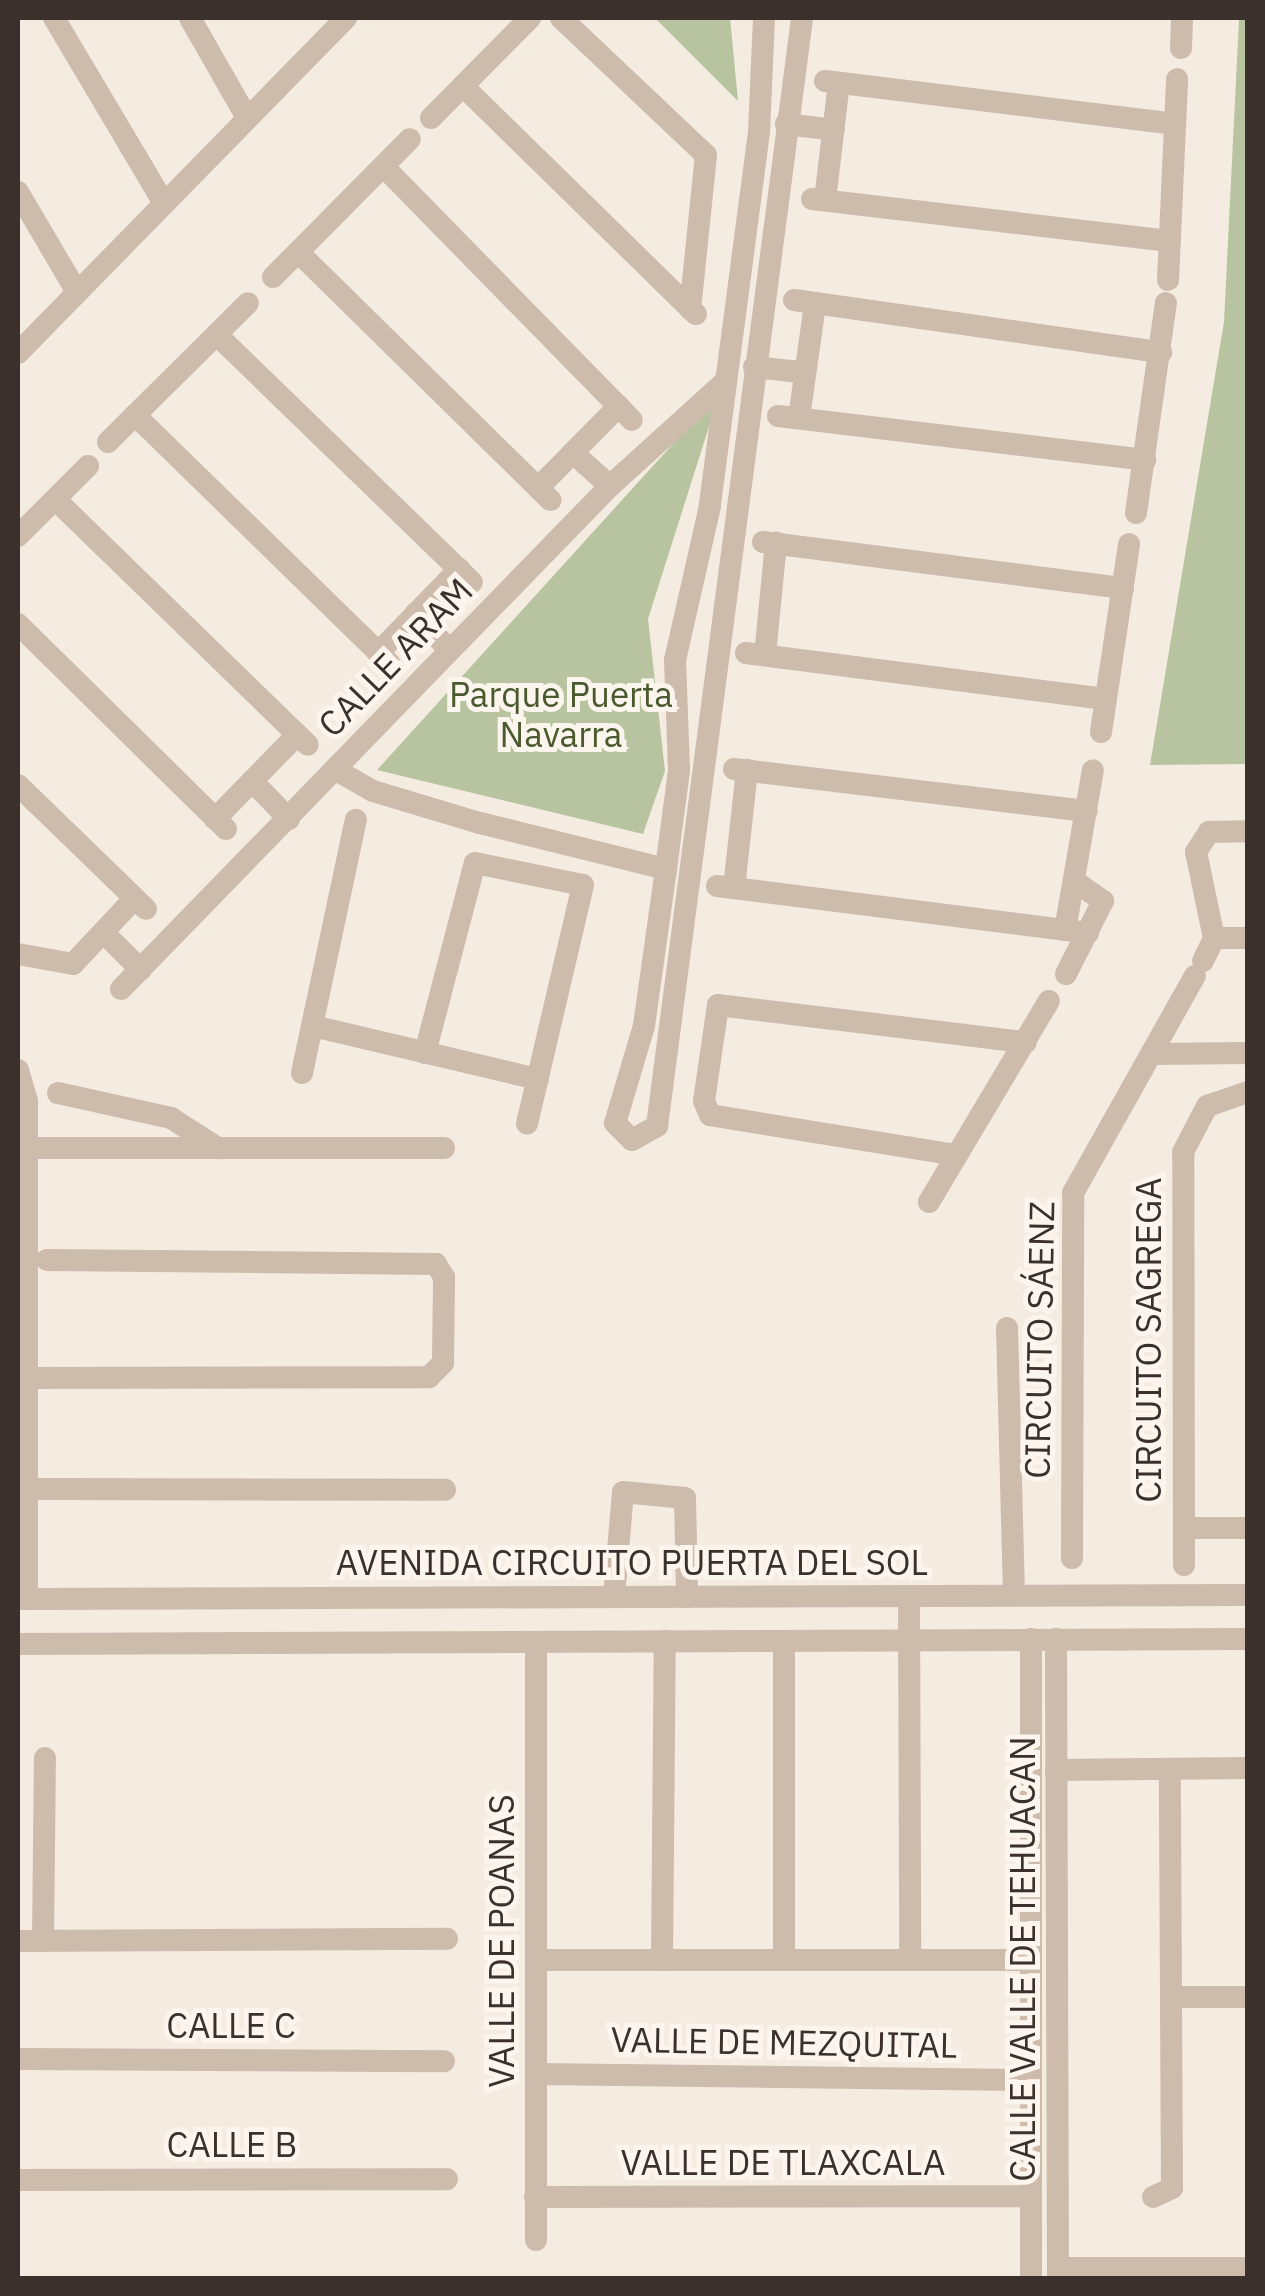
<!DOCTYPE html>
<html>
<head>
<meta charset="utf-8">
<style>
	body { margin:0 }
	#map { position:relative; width:1265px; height:2296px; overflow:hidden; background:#f4ebe1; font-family:"IBM Plex Sans",sans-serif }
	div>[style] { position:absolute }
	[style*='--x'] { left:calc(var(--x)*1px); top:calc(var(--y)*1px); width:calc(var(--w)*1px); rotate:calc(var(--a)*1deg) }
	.green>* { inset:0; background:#b8c4a0 }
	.minor>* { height:22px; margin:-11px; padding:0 11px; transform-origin:11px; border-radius:11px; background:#cdbbac }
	span { translate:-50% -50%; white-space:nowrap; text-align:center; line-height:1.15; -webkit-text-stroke:10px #fbf5ee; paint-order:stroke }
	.street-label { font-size:35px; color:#3b302b }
	.park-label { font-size:35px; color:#4a5a2e }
	.frame { position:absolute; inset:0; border:20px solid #3b302b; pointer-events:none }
</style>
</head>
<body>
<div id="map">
	<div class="green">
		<i style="clip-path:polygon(655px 18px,730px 18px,738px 101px)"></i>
		<i style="clip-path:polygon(1247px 18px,1247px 764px,1150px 765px,1224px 322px,1239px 20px)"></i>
		<i style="clip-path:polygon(720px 392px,648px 619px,665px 771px,643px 834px,377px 770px)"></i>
	</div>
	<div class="minor">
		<i style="--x:54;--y:18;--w:215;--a:59.3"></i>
		<i style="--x:190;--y:18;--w:115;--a:60.3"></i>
		<i style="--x:561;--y:18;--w:199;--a:43.4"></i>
		<i style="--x:706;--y:155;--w:155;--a:95.9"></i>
		<i style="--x:764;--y:18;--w:114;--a:92.5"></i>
		<i style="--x:759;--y:132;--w:377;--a:97.5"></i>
		<i style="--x:710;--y:506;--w:158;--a:102.8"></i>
		<i style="--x:675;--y:660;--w:111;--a:87.9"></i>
		<i style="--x:679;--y:771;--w:99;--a:97.6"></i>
		<i style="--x:666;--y:869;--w:159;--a:98"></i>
		<i style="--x:644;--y:1026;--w:101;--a:106.6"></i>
		<i style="--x:615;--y:1123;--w:24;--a:45"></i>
		<i style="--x:632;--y:1140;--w:29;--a:-29"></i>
		<i style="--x:657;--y:1126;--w:1117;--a:-82.54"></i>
		<i style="--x:1181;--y:48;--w:30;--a:-88"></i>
		<i style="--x:825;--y:81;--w:353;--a:7"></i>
		<i style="--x:463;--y:86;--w:326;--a:44.4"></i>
		<i style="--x:431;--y:118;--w:141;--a:-45.3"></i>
		<i style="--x:786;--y:124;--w:48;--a:7.1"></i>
		<i style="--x:384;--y:167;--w:354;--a:45.6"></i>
		<i style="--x:18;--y:192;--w:116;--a:59.5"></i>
		<i style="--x:812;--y:199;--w:360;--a:6.7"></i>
		<i style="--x:825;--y:200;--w:118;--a:-83.2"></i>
		<i style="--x:298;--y:252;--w:354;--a:44.5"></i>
		<i style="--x:273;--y:277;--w:194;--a:-45.2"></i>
		<i style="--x:1168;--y:280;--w:201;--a:-87.4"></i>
		<i style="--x:794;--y:300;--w:371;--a:8.1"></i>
		<i style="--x:217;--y:335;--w:355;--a:44.1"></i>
		<i style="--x:18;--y:353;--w:469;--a:-45.6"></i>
		<i style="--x:754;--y:367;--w:46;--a:6.2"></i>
		<i style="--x:135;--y:415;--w:355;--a:44.3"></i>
		<i style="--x:778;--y:416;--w:370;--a:6.8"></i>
		<i style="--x:799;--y:418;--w:115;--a:-82"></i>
		<i style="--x:108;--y:442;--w:197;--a:-44.8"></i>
		<i style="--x:573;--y:453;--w:50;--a:41.7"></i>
		<i style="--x:538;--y:488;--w:115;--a:-45.4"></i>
		<i style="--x:56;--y:500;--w:351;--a:44.2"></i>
		<i style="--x:1136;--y:513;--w:212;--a:-81.9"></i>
		<i style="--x:18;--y:536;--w:99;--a:-45"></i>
		<i style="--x:763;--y:542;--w:363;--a:7.3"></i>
		<i style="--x:416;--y:613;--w:50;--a:48.3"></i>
		<i style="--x:18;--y:624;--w:292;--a:44.6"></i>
		<i style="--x:378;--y:653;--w:117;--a:-46"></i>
		<i style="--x:746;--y:653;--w:362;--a:7.3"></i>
		<i style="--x:765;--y:655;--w:113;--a:-84.4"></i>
		<i style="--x:1101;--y:732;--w:190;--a:-81.5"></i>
		<i style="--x:734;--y:769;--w:355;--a:6.8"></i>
		<i style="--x:336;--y:770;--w:43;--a:29.6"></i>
		<i style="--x:373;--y:791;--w:112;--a:16.7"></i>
		<i style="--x:480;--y:823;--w:192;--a:13.9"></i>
		<i style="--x:252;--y:781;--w:53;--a:45.8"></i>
		<i style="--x:18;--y:785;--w:178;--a:44.1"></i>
		<i style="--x:215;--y:819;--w:117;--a:-45.7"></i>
		<i style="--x:717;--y:886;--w:374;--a:7.2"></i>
		<i style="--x:734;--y:888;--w:119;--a:-83.7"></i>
		<i style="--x:1065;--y:930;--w:162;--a:-80.1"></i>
		<i style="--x:104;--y:933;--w:52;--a:45"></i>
		<i style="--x:1214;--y:938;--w:34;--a:0"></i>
		<i style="--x:18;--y:954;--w:56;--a:10.3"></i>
		<i style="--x:73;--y:964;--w:89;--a:-46.8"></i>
		<i style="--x:1203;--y:961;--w:25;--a:-64"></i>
		<i style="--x:1214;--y:938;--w:88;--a:-101.8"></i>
		<i style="--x:1196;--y:852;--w:24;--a:-57"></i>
		<i style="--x:1209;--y:832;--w:39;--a:-1"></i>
		<i style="--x:1066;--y:974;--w:82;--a:-63.1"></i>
		<i style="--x:1103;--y:901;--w:35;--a:-145"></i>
		<i style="--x:121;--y:989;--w:702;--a:-45.81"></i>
		<i style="--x:610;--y:486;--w:156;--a:-42.2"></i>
		<i style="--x:313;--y:1026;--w:231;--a:13.3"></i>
		<i style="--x:425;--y:1053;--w:196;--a:-75.3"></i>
		<i style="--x:475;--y:863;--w:110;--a:11.5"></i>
		<i style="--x:583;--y:885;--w:245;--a:103.2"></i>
		<i style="--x:1153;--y:1054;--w:95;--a:-0.6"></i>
		<i style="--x:18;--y:1070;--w:32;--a:74"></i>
		<i style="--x:27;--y:1101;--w:498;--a:90"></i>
		<i style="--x:302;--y:1073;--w:259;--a:-78"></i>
		<i style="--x:58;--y:1093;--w:116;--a:12.5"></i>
		<i style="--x:171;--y:1118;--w:56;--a:32.6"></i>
		<i style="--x:27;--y:1148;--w:417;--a:0"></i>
		<i style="--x:956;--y:1155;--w:249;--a:-170.8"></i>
		<i style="--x:710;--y:1115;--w:15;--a:-113"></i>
		<i style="--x:704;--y:1101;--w:97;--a:-81.7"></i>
		<i style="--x:718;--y:1005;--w:310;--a:6.9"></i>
		<i style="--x:929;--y:1202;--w:234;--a:-59.2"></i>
		<i style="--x:1007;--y:1328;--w:267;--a:88.5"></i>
		<i style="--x:25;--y:1378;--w:404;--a:-0.1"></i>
		<i style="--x:429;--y:1377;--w:20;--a:-45"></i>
		<i style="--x:443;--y:1363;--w:86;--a:-89.3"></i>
		<i style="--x:444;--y:1277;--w:15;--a:-122"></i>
		<i style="--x:436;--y:1264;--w:389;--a:-179.4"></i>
		<i style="--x:26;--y:1489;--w:419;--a:0.1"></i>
		<i style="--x:1184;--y:1528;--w:64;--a:0"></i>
		<i style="--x:1072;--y:1558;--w:365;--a:-89.8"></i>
		<i style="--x:1073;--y:1193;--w:249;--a:-60.7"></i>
		<i style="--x:1184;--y:1565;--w:413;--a:-90.1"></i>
		<i style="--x:1183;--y:1152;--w:52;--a:-62.4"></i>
		<i style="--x:1207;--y:1106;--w:43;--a:-18.9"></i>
		<i style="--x:614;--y:1597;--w:105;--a:-85.1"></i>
		<i style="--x:623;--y:1492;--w:62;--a:5.5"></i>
		<i style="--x:685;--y:1498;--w:99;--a:88.8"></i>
		<i style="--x:909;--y:1597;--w:363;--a:89.8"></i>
		<i style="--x:18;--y:1599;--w:1230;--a:-0.19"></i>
		<i style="--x:1056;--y:1639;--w:639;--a:89.82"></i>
		<i style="--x:784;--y:1641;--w:319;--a:90"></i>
		<i style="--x:536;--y:1642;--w:598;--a:90"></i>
		<i style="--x:18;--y:1644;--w:1230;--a:-0.23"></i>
		<i style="--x:1056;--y:1770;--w:192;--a:-0.6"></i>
		<i style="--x:18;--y:1941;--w:429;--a:-0.3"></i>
		<i style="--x:43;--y:1941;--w:183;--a:-89.4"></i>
		<i style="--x:536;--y:1960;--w:495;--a:0"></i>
		<i style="--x:662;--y:1960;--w:319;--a:-89.5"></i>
		<i style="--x:1171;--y:1997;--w:77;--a:0"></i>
		<i style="--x:18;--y:2059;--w:426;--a:0.3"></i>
		<i style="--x:536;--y:2074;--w:495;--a:0.7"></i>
		<i style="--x:18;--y:2180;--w:429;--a:-0.1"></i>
		<i style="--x:535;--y:2197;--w:496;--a:-0.1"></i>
		<i style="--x:1153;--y:2197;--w:21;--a:-25"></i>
		<i style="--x:1172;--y:2188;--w:419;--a:-90.3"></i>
		<i style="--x:1058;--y:2268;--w:190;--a:0"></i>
		<i style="--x:1031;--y:2278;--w:639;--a:-90"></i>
	</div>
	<div class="street-label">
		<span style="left:395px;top:657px;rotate:-46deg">CALLE ARAM</span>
		<span style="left:1039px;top:1340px;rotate:-89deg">CIRCUITO SÁENZ</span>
		<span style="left:1148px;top:1340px;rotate:-90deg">CIRCUITO SAGREGA</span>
		<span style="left:632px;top:1562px">AVENIDA CIRCUITO PUERTA DEL SOL</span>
		<span style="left:501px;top:1941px;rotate:-90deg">VALLE DE POANAS</span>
		<span style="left:1022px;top:1959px;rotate:-90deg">CALLE VALLE DE TEHUACAN</span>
		<span style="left:231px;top:2025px">CALLE C</span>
		<span style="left:784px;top:2042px;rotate:1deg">VALLE DE MEZQUITAL</span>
		<span style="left:232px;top:2144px">CALLE B</span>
		<span style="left:783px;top:2162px">VALLE DE TLAXCALA</span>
	</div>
	<div class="park-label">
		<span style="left:561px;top:714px">Parque Puerta<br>Navarra</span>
	</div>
	<div class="frame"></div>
</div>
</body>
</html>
